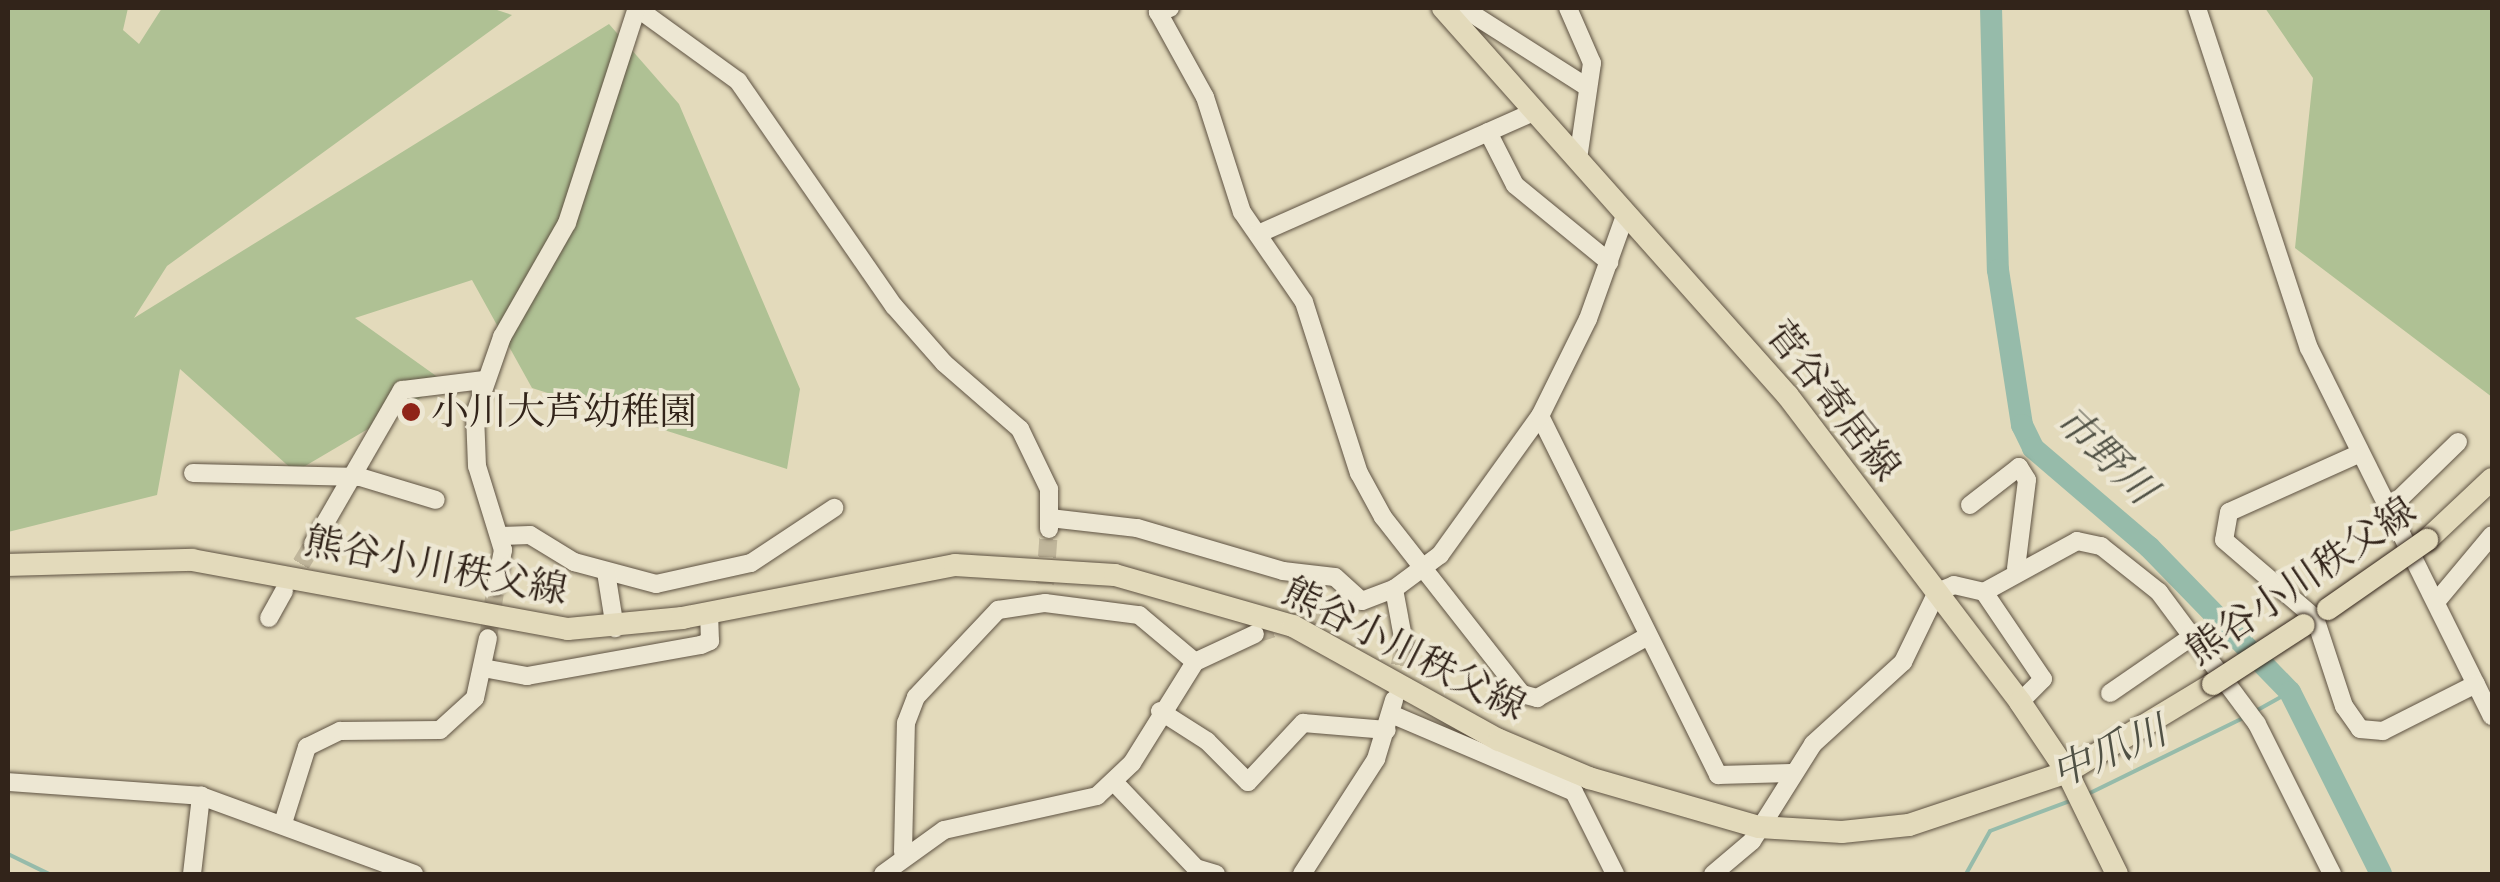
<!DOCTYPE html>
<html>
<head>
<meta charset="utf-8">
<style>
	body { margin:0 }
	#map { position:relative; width:2500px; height:882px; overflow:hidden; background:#e3dabb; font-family:"IM FELL Great Primer","Noto Serif JP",serif }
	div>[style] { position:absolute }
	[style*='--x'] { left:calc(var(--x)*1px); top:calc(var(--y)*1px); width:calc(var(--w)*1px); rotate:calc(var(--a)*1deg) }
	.green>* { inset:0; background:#afc194 }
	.stream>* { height:4px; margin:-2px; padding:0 2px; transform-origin:2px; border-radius:2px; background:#96bbaa }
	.river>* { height:22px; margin:-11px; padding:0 11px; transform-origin:11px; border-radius:11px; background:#96bbaa }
	.minor-tunnel>* { height:18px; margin-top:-9px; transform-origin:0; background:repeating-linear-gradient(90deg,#c0b69b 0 18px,transparent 0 27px) }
	.roads { filter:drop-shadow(0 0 2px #5e5242) drop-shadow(0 0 2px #5e5242) }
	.minor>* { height:18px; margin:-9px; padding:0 9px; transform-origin:9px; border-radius:9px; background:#ede7d3 }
	.major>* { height:22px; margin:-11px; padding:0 11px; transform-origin:11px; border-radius:11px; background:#e3dabb }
	.bridges { filter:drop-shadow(0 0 2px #32241a) drop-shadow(0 0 2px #32241a) }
	.major-bridge>* { height:22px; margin:-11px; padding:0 11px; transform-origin:11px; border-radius:11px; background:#e3dabb }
	.dots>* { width:28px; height:28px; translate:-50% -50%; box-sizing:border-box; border:5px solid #ede7d3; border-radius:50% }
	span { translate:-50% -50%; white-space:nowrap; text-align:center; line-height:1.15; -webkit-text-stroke:8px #ede7d3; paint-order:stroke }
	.street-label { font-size:38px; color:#32241a }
	.poi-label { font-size:38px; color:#32241a }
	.left { translate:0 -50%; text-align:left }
	.water-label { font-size:40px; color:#505145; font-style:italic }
	.frame { position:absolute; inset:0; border:10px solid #32241a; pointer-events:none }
</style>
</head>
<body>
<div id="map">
	<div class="green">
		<i style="clip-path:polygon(8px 8px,128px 8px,123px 30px,139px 44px,162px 8px,491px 8px,512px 15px,167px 266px,134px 318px,609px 24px,679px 104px,800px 389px,787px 469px,532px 388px,472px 280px,355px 318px,446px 383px,295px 472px,180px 369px,157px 495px,8px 532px)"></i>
		<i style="clip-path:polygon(2265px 8px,2492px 8px,2492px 397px,2295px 248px,2313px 78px)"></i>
	</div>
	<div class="stream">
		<i style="--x:2254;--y:712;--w:41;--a:-29.1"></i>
		<i style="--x:2088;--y:794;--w:175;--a:-26.1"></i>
		<i style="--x:8;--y:854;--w:46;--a:26"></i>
		<i style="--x:1966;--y:874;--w:49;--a:-60.8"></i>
		<i style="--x:1990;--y:831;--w:85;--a:-20.6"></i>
	</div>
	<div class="river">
		<i style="--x:1991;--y:8;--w:262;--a:88.5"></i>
		<i style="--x:1998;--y:270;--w:157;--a:81.2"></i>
		<i style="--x:2022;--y:425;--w:25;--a:64"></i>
		<i style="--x:2033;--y:448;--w:153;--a:40.5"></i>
		<i style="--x:2149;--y:547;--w:202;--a:45.8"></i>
		<i style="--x:2290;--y:692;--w:203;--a:63.4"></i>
	</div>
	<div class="minor-tunnel">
		<i style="--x:1045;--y:584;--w:55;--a:-85.8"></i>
		<i style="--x:287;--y:587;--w:50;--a:-58.8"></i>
		<i style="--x:1255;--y:634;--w:112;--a:-17.1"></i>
		<i style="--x:488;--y:638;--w:53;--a:-81.3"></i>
		<i style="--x:1395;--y:692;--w:50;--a:-79.6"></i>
	</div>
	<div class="roads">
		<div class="minor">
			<i style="--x:637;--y:8;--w:125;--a:35.9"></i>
			<i style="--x:738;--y:81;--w:274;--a:55.3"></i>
			<i style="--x:894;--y:306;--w:76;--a:48.7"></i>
			<i style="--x:944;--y:363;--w:101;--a:41"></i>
			<i style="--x:1020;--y:429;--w:67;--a:64.2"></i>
			<i style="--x:1049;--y:489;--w:40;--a:90"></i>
			<i style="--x:1170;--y:8;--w:13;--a:162"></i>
			<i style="--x:1158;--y:12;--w:97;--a:61.1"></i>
			<i style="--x:1205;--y:97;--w:121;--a:72.2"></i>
			<i style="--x:1242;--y:212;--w:109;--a:55.4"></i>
			<i style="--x:1304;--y:302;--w:180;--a:72.2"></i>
			<i style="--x:1359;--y:473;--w:50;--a:61.4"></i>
			<i style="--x:1383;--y:517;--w:225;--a:51.9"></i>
			<i style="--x:1522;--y:694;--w:16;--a:15"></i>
			<i style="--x:1537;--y:698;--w:127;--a:-29.2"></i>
			<i style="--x:1463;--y:8;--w:147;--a:32.5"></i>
			<i style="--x:1568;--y:8;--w:60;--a:66.4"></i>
			<i style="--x:1592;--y:63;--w:97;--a:98.3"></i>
			<i style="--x:2197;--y:8;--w:358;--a:71.8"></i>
			<i style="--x:2309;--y:348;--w:411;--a:63.6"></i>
			<i style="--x:1488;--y:132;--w:59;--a:63"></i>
			<i style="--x:1515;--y:185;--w:122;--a:39.3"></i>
			<i style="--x:1258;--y:234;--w:304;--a:-23.9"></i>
			<i style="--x:1540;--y:416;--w:401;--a:63.6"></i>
			<i style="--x:1718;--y:775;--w:73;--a:-1.6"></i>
			<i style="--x:2356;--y:455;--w:139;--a:155.8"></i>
			<i style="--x:2229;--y:512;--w:28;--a:100"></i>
			<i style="--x:2224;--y:540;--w:120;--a:40.6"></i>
			<i style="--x:2315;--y:618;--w:93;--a:71.8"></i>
			<i style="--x:2344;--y:706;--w:28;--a:55"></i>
			<i style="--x:2360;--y:729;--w:23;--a:5"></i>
			<i style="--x:2383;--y:731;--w:104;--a:-26.8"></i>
			<i style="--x:193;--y:473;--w:167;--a:1.4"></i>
			<i style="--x:360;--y:477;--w:79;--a:16.8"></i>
			<i style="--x:1970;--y:505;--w:62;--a:-37.8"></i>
			<i style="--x:2019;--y:467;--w:15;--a:58"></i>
			<i style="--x:2027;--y:480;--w:89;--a:97.1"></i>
			<i style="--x:2387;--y:511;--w:99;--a:-44.2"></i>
			<i style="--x:1050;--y:518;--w:88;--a:6.6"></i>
			<i style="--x:1137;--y:528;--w:152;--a:16.4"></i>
			<i style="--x:1283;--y:571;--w:52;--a:6.6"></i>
			<i style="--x:1335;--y:577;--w:36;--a:42"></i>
			<i style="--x:1362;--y:601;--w:34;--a:-21"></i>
			<i style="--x:1394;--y:589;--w:57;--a:-36.5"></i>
			<i style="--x:1440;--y:555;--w:171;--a:-54.3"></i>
			<i style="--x:1540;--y:416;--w:108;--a:-63.7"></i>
			<i style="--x:1588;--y:319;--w:113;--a:-70.3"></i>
			<i style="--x:501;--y:536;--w:29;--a:-2"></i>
			<i style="--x:530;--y:535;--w:52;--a:31.5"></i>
			<i style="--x:574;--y:562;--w:85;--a:15"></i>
			<i style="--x:656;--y:584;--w:97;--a:-12.5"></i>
			<i style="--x:751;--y:563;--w:100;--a:-33.5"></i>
			<i style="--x:313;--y:544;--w:178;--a:-60"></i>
			<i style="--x:402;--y:390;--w:82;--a:-7"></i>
			<i style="--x:606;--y:572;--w:57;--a:80.9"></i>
			<i style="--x:496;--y:586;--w:37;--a:-79"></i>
			<i style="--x:503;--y:550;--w:88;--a:-107.2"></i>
			<i style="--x:477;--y:466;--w:52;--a:-92.2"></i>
			<i style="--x:475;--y:414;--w:82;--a:-70.7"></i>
			<i style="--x:502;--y:337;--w:131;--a:-60.3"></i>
			<i style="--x:567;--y:223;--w:226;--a:-72"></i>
			<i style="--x:1394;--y:589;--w:55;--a:79.5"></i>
			<i style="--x:1984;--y:592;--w:105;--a:55.9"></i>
			<i style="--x:2043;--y:679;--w:33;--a:135"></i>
			<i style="--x:2436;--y:602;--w:87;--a:-50.1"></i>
			<i style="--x:269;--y:618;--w:31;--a:-61"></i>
			<i style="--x:483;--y:668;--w:45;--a:10.3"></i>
			<i style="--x:527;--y:676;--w:177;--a:-10.1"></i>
			<i style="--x:701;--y:645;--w:10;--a:-24"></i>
			<i style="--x:710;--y:641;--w:29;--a:-92"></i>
			<i style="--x:2110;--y:693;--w:101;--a:-34.5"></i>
			<i style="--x:1160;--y:711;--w:56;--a:32.6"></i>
			<i style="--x:1207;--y:741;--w:58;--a:45"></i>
			<i style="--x:1248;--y:782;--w:81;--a:-47"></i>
			<i style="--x:1303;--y:723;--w:84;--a:4.8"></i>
			<i style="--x:1391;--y:714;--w:199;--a:23.1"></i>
			<i style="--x:1574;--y:792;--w:92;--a:63.4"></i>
			<i style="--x:8;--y:782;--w:194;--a:4.1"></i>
			<i style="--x:201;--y:796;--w:227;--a:20.1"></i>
			<i style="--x:1115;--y:783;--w:117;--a:46.4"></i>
			<i style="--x:1196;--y:868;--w:21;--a:17"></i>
			<i style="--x:283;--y:823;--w:80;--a:-72.5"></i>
			<i style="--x:307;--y:747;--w:37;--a:-26"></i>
			<i style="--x:340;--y:731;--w:100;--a:-0.6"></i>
			<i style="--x:440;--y:730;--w:47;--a:-42.4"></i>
			<i style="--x:475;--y:698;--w:61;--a:-77.8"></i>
			<i style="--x:903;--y:852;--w:129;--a:-88.7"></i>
			<i style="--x:906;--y:723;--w:28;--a:-69"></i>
			<i style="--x:916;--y:697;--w:120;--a:-46.7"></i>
			<i style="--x:998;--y:610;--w:48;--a:-8.5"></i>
			<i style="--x:1045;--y:603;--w:95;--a:7.3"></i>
			<i style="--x:1139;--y:615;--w:73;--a:40"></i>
			<i style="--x:192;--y:874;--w:79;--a:-83.4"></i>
			<i style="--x:883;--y:874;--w:75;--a:-35.8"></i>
			<i style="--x:944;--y:830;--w:157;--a:-12.5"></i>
			<i style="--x:1097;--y:796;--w:48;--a:-43.3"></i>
			<i style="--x:1132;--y:763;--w:119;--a:-58"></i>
			<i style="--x:1195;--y:662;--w:66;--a:-25"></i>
			<i style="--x:1302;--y:874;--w:137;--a:-57.2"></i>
			<i style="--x:1376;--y:759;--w:62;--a:-73"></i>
			<i style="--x:1713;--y:874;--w:51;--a:-40.2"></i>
			<i style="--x:1752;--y:841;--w:115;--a:-57.8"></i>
			<i style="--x:1813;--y:744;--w:122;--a:-42.3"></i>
			<i style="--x:1903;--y:662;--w:78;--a:-64.1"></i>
			<i style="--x:1937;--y:592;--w:18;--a:-22"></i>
			<i style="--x:1954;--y:585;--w:31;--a:13"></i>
			<i style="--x:1984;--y:592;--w:106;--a:-28.7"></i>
			<i style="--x:2077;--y:541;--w:25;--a:12"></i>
			<i style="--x:2101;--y:546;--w:74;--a:38.4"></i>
			<i style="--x:2159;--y:592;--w:164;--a:53.4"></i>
			<i style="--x:2257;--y:724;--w:168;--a:63.4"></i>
		</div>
		<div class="major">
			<i style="--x:1443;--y:8;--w:519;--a:48.36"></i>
			<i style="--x:1788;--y:396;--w:384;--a:52.8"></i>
			<i style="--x:2020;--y:702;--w:84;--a:56.1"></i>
			<i style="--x:2067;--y:772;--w:114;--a:63.9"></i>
			<i style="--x:2427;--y:540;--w:89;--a:-43.2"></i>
			<i style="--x:8;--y:565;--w:184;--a:-1.6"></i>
			<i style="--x:192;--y:560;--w:382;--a:10.4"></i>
			<i style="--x:568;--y:629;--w:115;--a:-5.5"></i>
			<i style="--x:682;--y:618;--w:278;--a:-11"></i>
			<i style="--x:955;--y:565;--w:160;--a:3.6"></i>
			<i style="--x:1115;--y:575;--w:185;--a:16"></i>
			<i style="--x:1293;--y:626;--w:235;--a:29"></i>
			<i style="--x:1499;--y:740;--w:98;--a:22.9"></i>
			<i style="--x:1589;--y:778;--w:177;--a:16.1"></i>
			<i style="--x:1759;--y:827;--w:83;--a:3.4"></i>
			<i style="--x:1842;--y:832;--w:67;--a:-6"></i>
			<i style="--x:1909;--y:825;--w:167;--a:-18.5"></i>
			<i style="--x:2067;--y:772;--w:170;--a:-31.1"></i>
		</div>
	</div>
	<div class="bridges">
		<div class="major-bridge">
			<i style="--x:2328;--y:609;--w:121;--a:-34.9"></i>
			<i style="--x:2213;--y:684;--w:108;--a:-33"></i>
		</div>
	</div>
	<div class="dots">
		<i style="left:411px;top:412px;background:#8f2418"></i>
	</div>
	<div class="street-label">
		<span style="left:1833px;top:401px;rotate:52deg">菅谷寄居線</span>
		<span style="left:436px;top:566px;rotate:11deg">熊谷小川秩父線</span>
		<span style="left:2301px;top:581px;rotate:-34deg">熊谷小川秩父線</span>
		<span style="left:1404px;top:649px;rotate:27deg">熊谷小川秩父線</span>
	</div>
	<div class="poi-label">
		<span class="left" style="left:431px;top:412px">小川大芦幼稚園</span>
	</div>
	<div class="water-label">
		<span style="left:2106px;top:455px;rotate:44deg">市野川</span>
		<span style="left:2109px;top:752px;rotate:-23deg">中爪川</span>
	</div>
	<div class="frame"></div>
</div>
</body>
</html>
